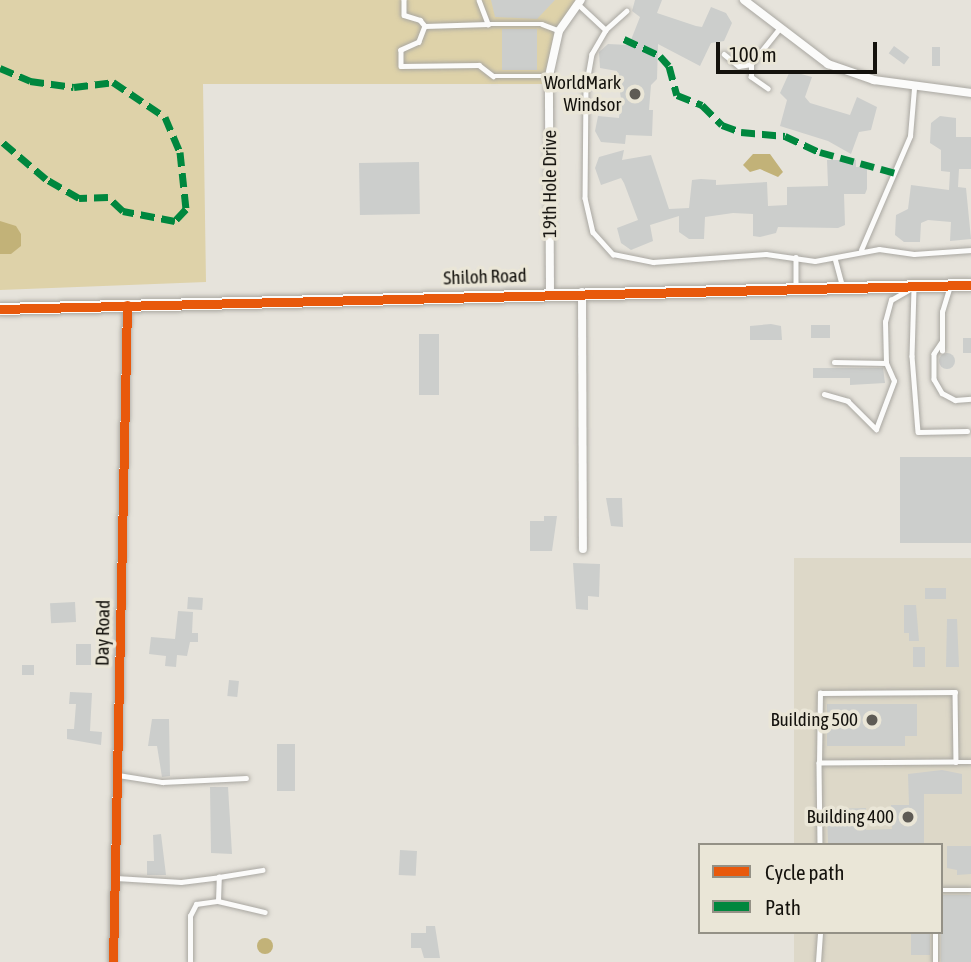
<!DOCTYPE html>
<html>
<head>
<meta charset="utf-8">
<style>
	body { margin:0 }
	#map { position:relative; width:971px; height:962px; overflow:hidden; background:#e6e3db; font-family:"Asap Condensed",sans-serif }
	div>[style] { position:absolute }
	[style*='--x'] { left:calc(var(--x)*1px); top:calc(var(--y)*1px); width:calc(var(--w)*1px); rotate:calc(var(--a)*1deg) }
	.built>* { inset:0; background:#ddd8c8 }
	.green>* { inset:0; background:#ded2a9 }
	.water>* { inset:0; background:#c2b278 }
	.round { border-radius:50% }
	.building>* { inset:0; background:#cccecc; transform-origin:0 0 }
	.roads { filter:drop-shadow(0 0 2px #a9a7a1) drop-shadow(0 0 2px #a9a7a1) }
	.lane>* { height:4.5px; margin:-2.25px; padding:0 2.25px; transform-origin:2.25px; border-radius:2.25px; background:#fbfbfa }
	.street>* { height:8px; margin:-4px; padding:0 4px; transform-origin:4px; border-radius:4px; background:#fbfbfa }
	.secondary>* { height:12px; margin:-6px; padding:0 6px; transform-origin:6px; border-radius:6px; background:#fbfbfa }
	.quiet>* { height:7px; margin-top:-3.5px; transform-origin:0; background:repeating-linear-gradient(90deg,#00873e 0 14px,transparent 0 21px) }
	.cycleway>* { height:9px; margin:-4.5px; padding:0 4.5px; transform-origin:4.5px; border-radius:4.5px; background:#e8590c }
	.dots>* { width:19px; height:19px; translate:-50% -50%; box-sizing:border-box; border:4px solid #eae6d7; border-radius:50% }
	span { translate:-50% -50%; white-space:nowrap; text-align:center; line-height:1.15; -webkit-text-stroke:7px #eae6d7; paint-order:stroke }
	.poi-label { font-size:19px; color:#14120d }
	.right { translate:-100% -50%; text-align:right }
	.street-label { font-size:19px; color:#14120d }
	.legend { position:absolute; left:698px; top:843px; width:245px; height:91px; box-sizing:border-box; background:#eae6d7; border:2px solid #949186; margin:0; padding:9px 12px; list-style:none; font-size:21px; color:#14120d }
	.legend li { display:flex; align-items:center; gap:14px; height:35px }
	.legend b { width:35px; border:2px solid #949186 }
	.scale { position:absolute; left:716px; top:42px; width:161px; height:32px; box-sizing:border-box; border:4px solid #14120d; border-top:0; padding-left:9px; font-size:21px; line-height:24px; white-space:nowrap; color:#14120d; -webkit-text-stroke:5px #eae6d7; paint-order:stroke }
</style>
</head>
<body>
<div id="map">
	<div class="built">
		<i style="clip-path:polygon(794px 558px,971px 558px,971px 962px,794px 962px,794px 932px,941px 932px,941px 845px,794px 845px)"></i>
	</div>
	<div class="green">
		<i style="clip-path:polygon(0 0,576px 0,555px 29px,543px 84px,203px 84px,206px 282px,0 290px)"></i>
	</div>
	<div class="water">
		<i style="clip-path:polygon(753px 154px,770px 154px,783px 172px,778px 177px,760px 169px,750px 172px,743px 165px)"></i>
		<i style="clip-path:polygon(0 221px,16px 226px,21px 234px,21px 246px,11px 254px,0 254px)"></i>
		<i class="round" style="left:257px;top:938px;width:16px;height:16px"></i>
	</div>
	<div class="building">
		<i style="clip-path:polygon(491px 0,555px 0,537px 19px,495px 17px)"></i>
		<i style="clip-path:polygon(635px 0,662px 0,657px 13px,696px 26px,702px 27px,711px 7px,726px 13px,732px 23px,724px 41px,711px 43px,700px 66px,658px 44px,657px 79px,651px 85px,649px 110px,653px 110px,652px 136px,626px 135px,625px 144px,601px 142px,595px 131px,598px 116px,619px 118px,621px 99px,617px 71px,600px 68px,599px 52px,608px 44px,629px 45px,640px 17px,632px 11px)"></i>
		<i style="left:502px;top:29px;width:35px;height:41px"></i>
		<i style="left:894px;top:46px;width:19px;height:9px;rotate:36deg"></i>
		<i style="left:932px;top:47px;width:8px;height:19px"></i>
		<i style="clip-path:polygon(790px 71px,812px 77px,805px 97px,810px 103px,850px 115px,857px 97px,877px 107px,871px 130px,859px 132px,851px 154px,828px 141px,780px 126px,787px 100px,780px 93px)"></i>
		<i style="clip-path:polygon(940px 116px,956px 118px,956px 137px,971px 137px,971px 169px,959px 169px,958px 187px,966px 188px,971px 239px,950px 241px,951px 222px,928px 220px,921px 223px,920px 242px,904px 242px,895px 235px,896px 215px,908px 209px,911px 185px,949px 190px,950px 172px,941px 171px,941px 150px,930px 143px,931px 123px)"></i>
		<i style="clip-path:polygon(624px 150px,622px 160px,651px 155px,669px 209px,689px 208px,692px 180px,701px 179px,716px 180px,716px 185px,767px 182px,768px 206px,787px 205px,787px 187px,828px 186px,827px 160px,856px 160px,856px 167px,867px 167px,867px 189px,865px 194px,844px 194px,845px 225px,838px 228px,778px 227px,776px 233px,760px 237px,753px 236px,753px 214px,733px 213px,705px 217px,704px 239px,689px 239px,679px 232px,679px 216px,650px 225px,653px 241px,631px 250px,621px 243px,617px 228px,638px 220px,624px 183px,621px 178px,601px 185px,595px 168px,599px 157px)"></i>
		<i style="left:419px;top:162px;width:52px;height:60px;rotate:89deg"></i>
		<i style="clip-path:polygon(771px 324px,781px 326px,782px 340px,750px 340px,750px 326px)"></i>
		<i style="left:830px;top:325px;width:13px;height:19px;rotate:90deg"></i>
		<i style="left:419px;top:334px;width:20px;height:61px"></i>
		<i style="left:963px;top:338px;width:8px;height:15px"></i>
		<i class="round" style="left:939px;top:353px;width:16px;height:16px"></i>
		<i style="clip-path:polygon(813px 368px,883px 368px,885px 383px,850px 385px,850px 378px,813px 378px)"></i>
		<i style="left:900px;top:457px;width:71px;height:86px"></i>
		<i style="clip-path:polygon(606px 498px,622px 498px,623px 527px,611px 526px)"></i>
		<i style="clip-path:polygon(544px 516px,557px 516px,552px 551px,530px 551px,530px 521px,544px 521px)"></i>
		<i style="clip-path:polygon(573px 563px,600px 564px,599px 597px,588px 596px,588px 610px,576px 609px)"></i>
		<i style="left:925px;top:588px;width:21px;height:11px"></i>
		<i style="left:188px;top:597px;width:15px;height:12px;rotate:4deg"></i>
		<i style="left:75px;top:602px;width:20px;height:25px;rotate:87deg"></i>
		<i style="clip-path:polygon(904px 605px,916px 605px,919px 641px,909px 641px,909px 633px,904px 633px)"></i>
		<i style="clip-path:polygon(178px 611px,193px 612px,192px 633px,198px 633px,198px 642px,190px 642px,187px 656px,177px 655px,176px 667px,165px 666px,166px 656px,149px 654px,151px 637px,175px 639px)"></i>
		<i style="clip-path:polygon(947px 619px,957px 619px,959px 667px,946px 667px)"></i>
		<i style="left:76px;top:644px;width:15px;height:21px"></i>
		<i style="left:913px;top:647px;width:12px;height:20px"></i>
		<i style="left:22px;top:665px;width:12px;height:10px"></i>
		<i style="left:229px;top:680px;width:10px;height:16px;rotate:6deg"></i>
		<i style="clip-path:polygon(70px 692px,92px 693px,90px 731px,102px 732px,101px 745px,67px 739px,67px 729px,74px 729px,76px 704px,69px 704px)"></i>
		<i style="clip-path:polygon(827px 704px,917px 704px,917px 736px,905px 736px,905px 746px,827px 746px)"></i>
		<i style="clip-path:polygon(152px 719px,169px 719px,170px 776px,162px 777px,157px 746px,148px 746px)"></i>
		<i style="left:277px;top:744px;width:18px;height:47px"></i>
		<i style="clip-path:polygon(942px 770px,962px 774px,962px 794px,924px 794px,924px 845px,828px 845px,827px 809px,866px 808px,866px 830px,892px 829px,891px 805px,909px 805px,908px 774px)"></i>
		<i style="clip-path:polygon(210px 787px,228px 787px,232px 854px,211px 853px)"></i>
		<i style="clip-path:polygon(161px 834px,166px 875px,147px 875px,147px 861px,154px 861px,153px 835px)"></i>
		<i style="clip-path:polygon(947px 846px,971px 846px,971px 874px,957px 875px,957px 870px,947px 868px)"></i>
		<i style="left:400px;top:850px;width:17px;height:25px;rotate:3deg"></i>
		<i style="left:941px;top:895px;width:30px;height:67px"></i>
		<i style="clip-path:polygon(426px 926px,435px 926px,440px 958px,424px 958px,421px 948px,411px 948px,411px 933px,426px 933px)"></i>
		<i style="left:911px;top:932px;width:19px;height:23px"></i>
	</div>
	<div class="roads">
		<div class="lane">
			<i style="--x:404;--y:0;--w:15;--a:90"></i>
			<i style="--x:404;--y:15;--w:17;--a:17"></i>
			<i style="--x:420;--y:20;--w:8;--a:50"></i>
			<i style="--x:479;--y:0;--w:26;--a:69"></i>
			<i style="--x:488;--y:24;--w:54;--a:0"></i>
			<i style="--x:542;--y:24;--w:17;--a:21"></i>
			<i style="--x:578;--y:4;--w:38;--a:43"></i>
			<i style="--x:627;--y:11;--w:28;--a:138"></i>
			<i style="--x:606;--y:30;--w:28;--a:120"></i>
			<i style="--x:592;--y:54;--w:35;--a:100"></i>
			<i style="--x:586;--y:88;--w:110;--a:90.5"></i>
			<i style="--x:585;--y:198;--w:35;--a:77"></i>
			<i style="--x:593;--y:232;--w:30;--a:48"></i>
			<i style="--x:613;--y:254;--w:41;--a:11.3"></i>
			<i style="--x:653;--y:262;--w:113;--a:-4"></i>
			<i style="--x:766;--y:254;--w:49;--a:8.1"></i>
			<i style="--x:815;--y:261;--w:65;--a:-10.6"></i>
			<i style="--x:879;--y:249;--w:35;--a:8"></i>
			<i style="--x:914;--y:254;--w:57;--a:-4"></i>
			<i style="--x:425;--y:26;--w:17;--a:111"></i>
			<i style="--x:419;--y:42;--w:20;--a:156"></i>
			<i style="--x:401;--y:50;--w:16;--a:90"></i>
			<i style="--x:401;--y:66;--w:78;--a:-0.7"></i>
			<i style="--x:479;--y:65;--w:18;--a:38"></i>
			<i style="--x:493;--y:76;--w:56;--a:0"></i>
			<i style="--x:425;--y:26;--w:63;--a:-1.8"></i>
			<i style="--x:724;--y:54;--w:19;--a:39"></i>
			<i style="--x:739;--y:66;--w:12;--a:-9"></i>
			<i style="--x:768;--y:89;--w:21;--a:-145"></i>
			<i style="--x:751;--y:77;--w:13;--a:-90"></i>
			<i style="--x:751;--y:64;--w:45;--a:-51.3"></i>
			<i style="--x:861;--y:250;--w:124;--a:-66.7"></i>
			<i style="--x:910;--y:136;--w:48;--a:-85.2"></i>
			<i style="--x:796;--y:257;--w:31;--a:90"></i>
			<i style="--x:835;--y:258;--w:28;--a:75"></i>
			<i style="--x:914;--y:289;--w:67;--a:91.7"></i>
			<i style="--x:912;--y:356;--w:76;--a:85.5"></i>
			<i style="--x:918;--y:432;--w:49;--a:-1.2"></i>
			<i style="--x:942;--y:342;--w:14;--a:124"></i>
			<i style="--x:934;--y:354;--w:25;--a:90"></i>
			<i style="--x:934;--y:379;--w:16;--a:60"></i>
			<i style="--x:942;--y:393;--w:15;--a:28"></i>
			<i style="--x:955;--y:400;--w:16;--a:-4"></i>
			<i style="--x:942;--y:351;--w:39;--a:-90"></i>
			<i style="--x:942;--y:312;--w:27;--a:-73"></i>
			<i style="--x:834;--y:362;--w:52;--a:1.1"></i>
			<i style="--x:886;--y:363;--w:41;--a:-91.4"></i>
			<i style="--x:885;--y:322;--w:23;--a:-75"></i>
			<i style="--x:891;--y:300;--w:20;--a:-30"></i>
			<i style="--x:824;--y:394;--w:25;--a:16"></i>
			<i style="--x:848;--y:401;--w:40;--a:45"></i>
			<i style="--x:876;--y:429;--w:51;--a:-69.4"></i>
			<i style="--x:894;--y:381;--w:20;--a:-114"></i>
			<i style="--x:956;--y:762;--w:137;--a:179.6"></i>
			<i style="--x:819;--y:763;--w:70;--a:-89.2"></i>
			<i style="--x:820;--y:693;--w:135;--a:-0.4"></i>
			<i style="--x:955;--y:692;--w:70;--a:89.2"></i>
			<i style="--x:956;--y:762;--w:15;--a:0"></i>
			<i style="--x:819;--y:763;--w:82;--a:89.3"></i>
			<i style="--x:118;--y:775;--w:45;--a:9"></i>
			<i style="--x:162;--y:782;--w:84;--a:-2.7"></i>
			<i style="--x:116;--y:878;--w:65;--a:3.5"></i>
			<i style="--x:181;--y:882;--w:38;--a:-7"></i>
			<i style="--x:941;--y:890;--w:30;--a:0"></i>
			<i style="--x:218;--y:901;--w:24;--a:-88"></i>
			<i style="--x:219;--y:877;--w:44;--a:-9.2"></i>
			<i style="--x:190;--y:962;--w:46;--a:-90"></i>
			<i style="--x:190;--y:916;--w:13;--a:-63"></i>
			<i style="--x:196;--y:904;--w:22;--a:-8"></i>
			<i style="--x:218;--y:901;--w:48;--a:13.2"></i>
			<i style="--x:818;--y:962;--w:30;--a:-86"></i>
			<i style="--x:935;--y:962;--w:30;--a:-90"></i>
		</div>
		<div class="street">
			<i style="--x:744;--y:0;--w:106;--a:37.3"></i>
			<i style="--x:828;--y:64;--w:49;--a:19.2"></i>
			<i style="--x:874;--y:80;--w:98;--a:7.6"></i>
			<i style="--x:582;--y:292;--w:257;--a:89.8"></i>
			<i style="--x:550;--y:293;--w:217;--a:-90.3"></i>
			<i style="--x:549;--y:76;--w:46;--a:-77.5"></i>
			<i style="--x:559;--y:31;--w:38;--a:-55"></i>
			<i style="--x:113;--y:962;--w:657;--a:-88.78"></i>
		</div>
		<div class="secondary">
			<i style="--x:0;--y:309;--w:971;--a:-1.42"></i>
		</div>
	</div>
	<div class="quiet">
		<i style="--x:624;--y:39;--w:40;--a:25"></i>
		<i style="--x:660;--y:56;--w:13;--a:48"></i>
		<i style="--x:669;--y:66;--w:30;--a:75"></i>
		<i style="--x:677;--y:95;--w:27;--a:22"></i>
		<i style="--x:702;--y:105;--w:28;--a:45"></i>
		<i style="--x:722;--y:125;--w:20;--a:20"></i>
		<i style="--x:741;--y:132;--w:44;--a:5.2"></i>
		<i style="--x:785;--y:136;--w:38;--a:25"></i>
		<i style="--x:820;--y:152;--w:78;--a:15.6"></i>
		<i style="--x:0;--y:68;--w:33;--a:23"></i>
		<i style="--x:30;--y:81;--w:44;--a:7.8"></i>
		<i style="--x:74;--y:87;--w:39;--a:-7"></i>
		<i style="--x:113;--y:82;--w:63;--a:33.9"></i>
		<i style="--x:165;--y:117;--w:38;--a:67"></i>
		<i style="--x:180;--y:152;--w:57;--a:84"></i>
		<i style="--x:186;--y:209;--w:16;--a:133"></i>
		<i style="--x:175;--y:221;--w:53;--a:-169.1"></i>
		<i style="--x:123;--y:211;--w:21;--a:-137"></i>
		<i style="--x:108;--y:197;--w:29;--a:178"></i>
		<i style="--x:79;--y:198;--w:38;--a:-150"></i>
		<i style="--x:46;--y:179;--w:60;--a:-139.7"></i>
	</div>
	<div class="cycleway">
		<i style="--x:0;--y:309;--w:971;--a:-1.42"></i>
		<i style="--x:113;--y:962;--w:657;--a:-88.78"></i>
	</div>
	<div class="dots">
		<i style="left:635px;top:94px;background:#5e5b55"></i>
		<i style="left:872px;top:720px;background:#5e5b55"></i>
		<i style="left:908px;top:817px;background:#5e5b55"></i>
	</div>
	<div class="poi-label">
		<span class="right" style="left:621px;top:94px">WorldMark<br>Windsor</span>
		<span class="right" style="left:858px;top:720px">Building 500</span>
		<span class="right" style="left:894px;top:817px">Building 400</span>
	</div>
	<div class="street-label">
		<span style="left:550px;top:184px;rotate:-90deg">19th Hole Drive</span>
		<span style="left:485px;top:277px;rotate:-2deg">Shiloh Road</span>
		<span style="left:103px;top:633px;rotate:-89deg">Day Road</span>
	</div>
	<ul class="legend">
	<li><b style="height:9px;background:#e8590c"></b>Cycle path</li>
	<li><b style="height:9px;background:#00873e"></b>Path</li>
	</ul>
	<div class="scale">100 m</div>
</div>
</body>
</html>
